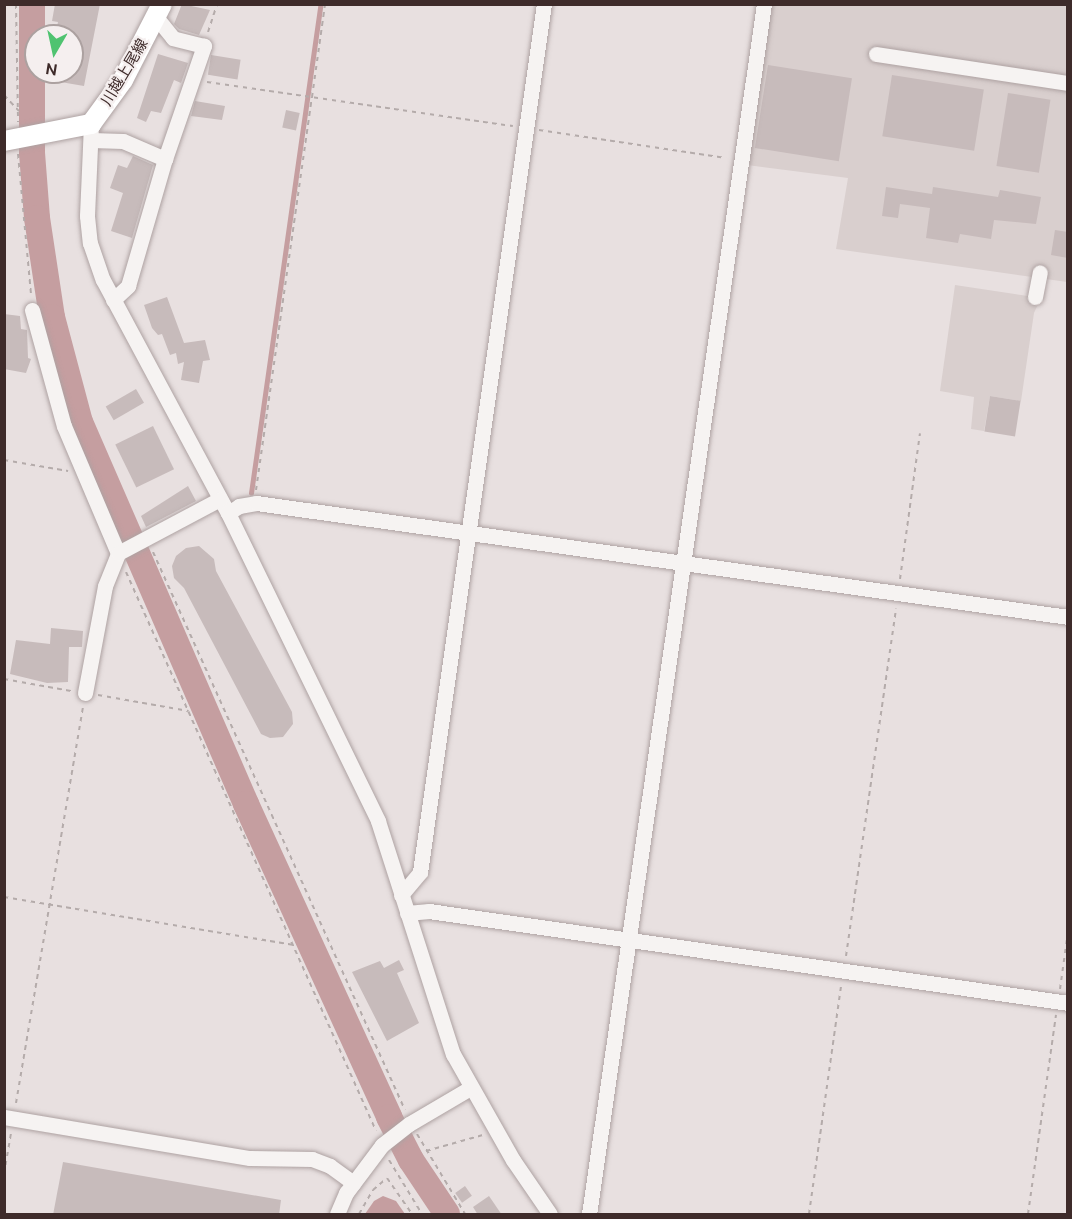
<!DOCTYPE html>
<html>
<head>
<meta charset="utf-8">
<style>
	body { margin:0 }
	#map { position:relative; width:1072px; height:1219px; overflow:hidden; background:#e8e0e0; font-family:Ubuntu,"Noto Sans JP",sans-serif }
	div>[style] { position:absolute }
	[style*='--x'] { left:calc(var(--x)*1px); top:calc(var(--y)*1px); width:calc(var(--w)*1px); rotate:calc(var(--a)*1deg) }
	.built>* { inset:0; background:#d9cfce }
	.water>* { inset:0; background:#c59ea0 }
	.stream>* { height:4.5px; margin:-2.25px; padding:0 2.25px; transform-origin:2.25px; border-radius:2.25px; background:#c59ea0 }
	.river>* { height:26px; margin:-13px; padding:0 13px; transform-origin:13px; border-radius:13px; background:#c59ea0 }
	.building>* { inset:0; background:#c7bbbb; transform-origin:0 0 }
	.path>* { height:2px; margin-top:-1px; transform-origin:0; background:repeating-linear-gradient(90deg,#b4abaa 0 4.5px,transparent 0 9px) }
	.roads { filter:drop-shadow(0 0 2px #aea2a2) drop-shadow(0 0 2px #aea2a2) }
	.minor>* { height:15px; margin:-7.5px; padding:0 7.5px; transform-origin:7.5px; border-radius:7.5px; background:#f6f3f2 }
	.major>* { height:20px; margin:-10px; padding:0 10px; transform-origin:10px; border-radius:10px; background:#fff }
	span { translate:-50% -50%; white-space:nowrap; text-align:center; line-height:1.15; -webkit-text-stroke:4.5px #f5efef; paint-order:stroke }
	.street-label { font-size:15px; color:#3e2b2a }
	.frame { position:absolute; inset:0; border:6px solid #3e2b2a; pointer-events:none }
	.north { position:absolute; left:24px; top:24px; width:60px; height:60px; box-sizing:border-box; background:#f5efef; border:2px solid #aca1a0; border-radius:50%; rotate:189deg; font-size:16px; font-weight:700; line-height:24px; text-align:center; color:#3e2b2a }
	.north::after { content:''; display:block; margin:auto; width:21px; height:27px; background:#4fc370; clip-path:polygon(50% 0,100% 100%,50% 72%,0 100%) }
</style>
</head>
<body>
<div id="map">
	<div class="built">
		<i style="clip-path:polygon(769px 5px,1067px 5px,1067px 282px,836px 249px,848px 178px,747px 165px)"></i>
		<i style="clip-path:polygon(955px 285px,1041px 298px,1034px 313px,1021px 401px,990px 396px,984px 431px,971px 429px,974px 397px,940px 391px)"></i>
	</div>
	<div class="water">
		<i style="clip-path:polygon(383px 1196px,396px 1201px,405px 1214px,365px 1214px,374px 1201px)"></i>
	</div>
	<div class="stream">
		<i style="--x:251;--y:493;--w:494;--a:-81.9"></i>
	</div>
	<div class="river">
		<i style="--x:32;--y:4;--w:149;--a:90"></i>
		<i style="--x:32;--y:153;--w:65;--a:85.6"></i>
		<i style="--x:37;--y:218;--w:100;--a:81.4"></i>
		<i style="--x:52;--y:317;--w:109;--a:75.1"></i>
		<i style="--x:80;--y:422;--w:417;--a:66.5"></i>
		<i style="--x:246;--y:804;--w:344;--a:65.4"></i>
		<i style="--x:389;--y:1117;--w:48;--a:62.9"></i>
		<i style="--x:411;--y:1160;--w:65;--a:56.3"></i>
	</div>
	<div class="building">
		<i style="clip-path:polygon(55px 4px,100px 4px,84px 86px,37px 78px,38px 72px,72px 72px,72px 36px,55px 36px,58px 22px,52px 21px)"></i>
		<i style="clip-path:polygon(182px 4px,210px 10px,199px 35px,179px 29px,174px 24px)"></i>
		<i style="clip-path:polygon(158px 54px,188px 63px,181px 83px,174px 80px,161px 113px,151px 111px,146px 122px,137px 118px)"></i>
		<i style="left:211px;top:55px;width:30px;height:20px;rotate:9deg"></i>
		<i style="left:768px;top:65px;width:85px;height:84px;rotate:9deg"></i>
		<i style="left:892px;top:75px;width:93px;height:62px;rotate:9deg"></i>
		<i style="left:1008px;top:93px;width:43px;height:74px;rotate:9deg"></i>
		<i style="clip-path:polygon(195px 101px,225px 106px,222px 120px,191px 116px)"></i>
		<i style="left:286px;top:110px;width:14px;height:18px;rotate:12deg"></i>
		<i style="clip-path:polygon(133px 156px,153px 165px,132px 238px,111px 231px,123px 193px,110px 188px,118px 165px,127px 168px)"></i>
		<i style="clip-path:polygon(886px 187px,932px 194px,933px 187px,998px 197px,1000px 190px,1041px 197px,1036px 224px,994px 220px,991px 239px,960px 234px,958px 243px,926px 238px,930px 208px,900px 204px,898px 218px,882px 216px)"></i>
		<i style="clip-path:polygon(1055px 230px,1068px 232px,1068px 258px,1051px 255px)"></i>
		<i style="clip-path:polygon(167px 297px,184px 343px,205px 340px,210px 360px,203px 361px,199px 383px,181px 380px,184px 362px,178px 364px,176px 353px,170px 355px,162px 334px,158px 335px,152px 328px,144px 305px)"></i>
		<i style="clip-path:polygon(4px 314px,20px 316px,21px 329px,27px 330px,28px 358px,31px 359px,26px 373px,4px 369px)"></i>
		<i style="left:136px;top:389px;width:16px;height:35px;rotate:60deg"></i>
		<i style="left:990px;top:396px;width:31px;height:36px;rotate:9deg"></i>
		<i style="left:153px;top:426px;width:48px;height:42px;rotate:64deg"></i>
		<i style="clip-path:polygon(188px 486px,196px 501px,146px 527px,141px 516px)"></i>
		<i style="clip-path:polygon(199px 546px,214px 559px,216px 571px,292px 712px,293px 724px,283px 737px,270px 738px,261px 734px,184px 588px,174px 578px,172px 566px,176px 556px,186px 548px)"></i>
		<i style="clip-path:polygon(51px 628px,83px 631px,82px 647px,69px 647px,68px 682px,47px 683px,10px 674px,16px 640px,50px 644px)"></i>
		<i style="clip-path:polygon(399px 960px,404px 970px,397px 973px,419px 1023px,387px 1041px,352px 972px,380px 961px,384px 968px)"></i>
		<i style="clip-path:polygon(63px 1162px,281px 1200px,279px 1215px,53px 1215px)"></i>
		<i style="left:465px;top:1186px;width:12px;height:12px;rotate:55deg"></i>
		<i style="clip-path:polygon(489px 1196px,502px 1215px,478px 1215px,473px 1207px)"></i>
	</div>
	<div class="path">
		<i style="--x:16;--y:4;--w:118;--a:89"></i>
		<i style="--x:208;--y:32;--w:29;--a:-72"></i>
		<i style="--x:207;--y:82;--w:309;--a:8.2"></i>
		<i style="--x:4;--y:95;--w:22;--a:47"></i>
		<i style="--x:312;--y:97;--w:94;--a:-82"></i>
		<i style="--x:539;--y:130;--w:189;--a:8.5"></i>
		<i style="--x:18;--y:154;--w:142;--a:84.7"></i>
		<i style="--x:4;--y:460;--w:65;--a:9.8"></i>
		<i style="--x:256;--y:490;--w:397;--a:-81.9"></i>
		<i style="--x:153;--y:552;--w:612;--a:65.7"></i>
		<i style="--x:126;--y:572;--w:612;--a:65.9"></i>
		<i style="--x:900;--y:579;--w:147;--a:-82.2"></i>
		<i style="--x:4;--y:679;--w:68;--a:10.2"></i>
		<i style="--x:98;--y:695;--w:92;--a:10"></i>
		<i style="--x:4;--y:897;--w:294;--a:9.4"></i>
		<i style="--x:846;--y:956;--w:351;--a:-81.8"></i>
		<i style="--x:1060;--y:989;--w:59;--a:-82.1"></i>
		<i style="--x:16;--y:1103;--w:402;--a:-80.4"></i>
		<i style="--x:417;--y:1134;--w:93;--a:59"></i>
		<i style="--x:426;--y:1151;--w:59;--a:-15.7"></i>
		<i style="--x:389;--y:1160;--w:63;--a:58.6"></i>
		<i style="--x:4;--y:1174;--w:42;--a:-80.3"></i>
		<i style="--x:359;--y:1214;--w:28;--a:-60"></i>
		<i style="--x:373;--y:1190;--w:18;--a:-41"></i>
		<i style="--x:387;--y:1178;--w:44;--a:55.2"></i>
		<i style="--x:809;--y:1214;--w:230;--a:-82"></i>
		<i style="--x:1028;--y:1214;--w:201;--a:-82"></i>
	</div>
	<div class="roads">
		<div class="minor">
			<i style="--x:876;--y:54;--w:194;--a:8.6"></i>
			<i style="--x:91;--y:124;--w:92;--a:92.5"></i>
			<i style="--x:87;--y:216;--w:27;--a:84"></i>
			<i style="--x:90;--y:243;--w:39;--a:71"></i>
			<i style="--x:103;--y:280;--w:264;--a:61.8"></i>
			<i style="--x:228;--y:513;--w:343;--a:64"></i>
			<i style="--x:378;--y:821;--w:245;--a:72.2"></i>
			<i style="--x:453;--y:1054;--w:122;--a:60.5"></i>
			<i style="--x:513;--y:1160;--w:65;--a:55.6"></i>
			<i style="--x:91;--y:140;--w:32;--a:2"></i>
			<i style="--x:123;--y:141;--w:46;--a:23.2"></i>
			<i style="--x:165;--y:159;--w:120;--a:-71"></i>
			<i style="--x:204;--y:46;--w:32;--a:-166"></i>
			<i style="--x:173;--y:38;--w:27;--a:-129"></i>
			<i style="--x:1035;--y:297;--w:25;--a:-79"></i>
			<i style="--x:113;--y:300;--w:21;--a:-43"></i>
			<i style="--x:128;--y:286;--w:132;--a:-73.8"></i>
			<i style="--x:32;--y:310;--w:120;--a:74.6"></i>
			<i style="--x:64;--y:426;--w:138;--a:67"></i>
			<i style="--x:228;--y:513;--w:13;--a:-32"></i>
			<i style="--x:239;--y:506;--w:17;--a:-10"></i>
			<i style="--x:256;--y:503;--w:820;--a:7.99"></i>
			<i style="--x:85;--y:693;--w:109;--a:-79.4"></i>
			<i style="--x:105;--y:586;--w:35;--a:-68"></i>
			<i style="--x:118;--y:553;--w:115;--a:-27.9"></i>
			<i style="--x:401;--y:895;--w:30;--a:-50"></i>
			<i style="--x:420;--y:872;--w:877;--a:-81.87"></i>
			<i style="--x:407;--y:913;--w:22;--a:-5"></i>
			<i style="--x:429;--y:911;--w:646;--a:8.19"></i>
			<i style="--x:4;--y:1117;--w:249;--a:9.5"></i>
			<i style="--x:250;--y:1158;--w:62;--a:0.9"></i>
			<i style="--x:312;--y:1159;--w:19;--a:21"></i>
			<i style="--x:330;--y:1166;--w:29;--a:36"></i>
			<i style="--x:337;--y:1214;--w:23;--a:-67"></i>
			<i style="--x:346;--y:1193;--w:60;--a:-53.1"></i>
			<i style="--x:382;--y:1145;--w:34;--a:-38"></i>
			<i style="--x:409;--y:1124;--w:71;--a:-30.5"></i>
			<i style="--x:589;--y:1214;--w:1223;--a:-81.77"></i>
		</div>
		<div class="major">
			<i style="--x:4;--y:141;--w:89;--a:-11.1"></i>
			<i style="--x:91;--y:124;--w:54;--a:-54"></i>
			<i style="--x:123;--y:80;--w:85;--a:-62.8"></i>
		</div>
	</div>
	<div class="street-label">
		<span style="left:124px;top:72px;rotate:-59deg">川越上尾線</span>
	</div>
	<div class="frame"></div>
	<div class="north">N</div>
</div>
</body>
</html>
